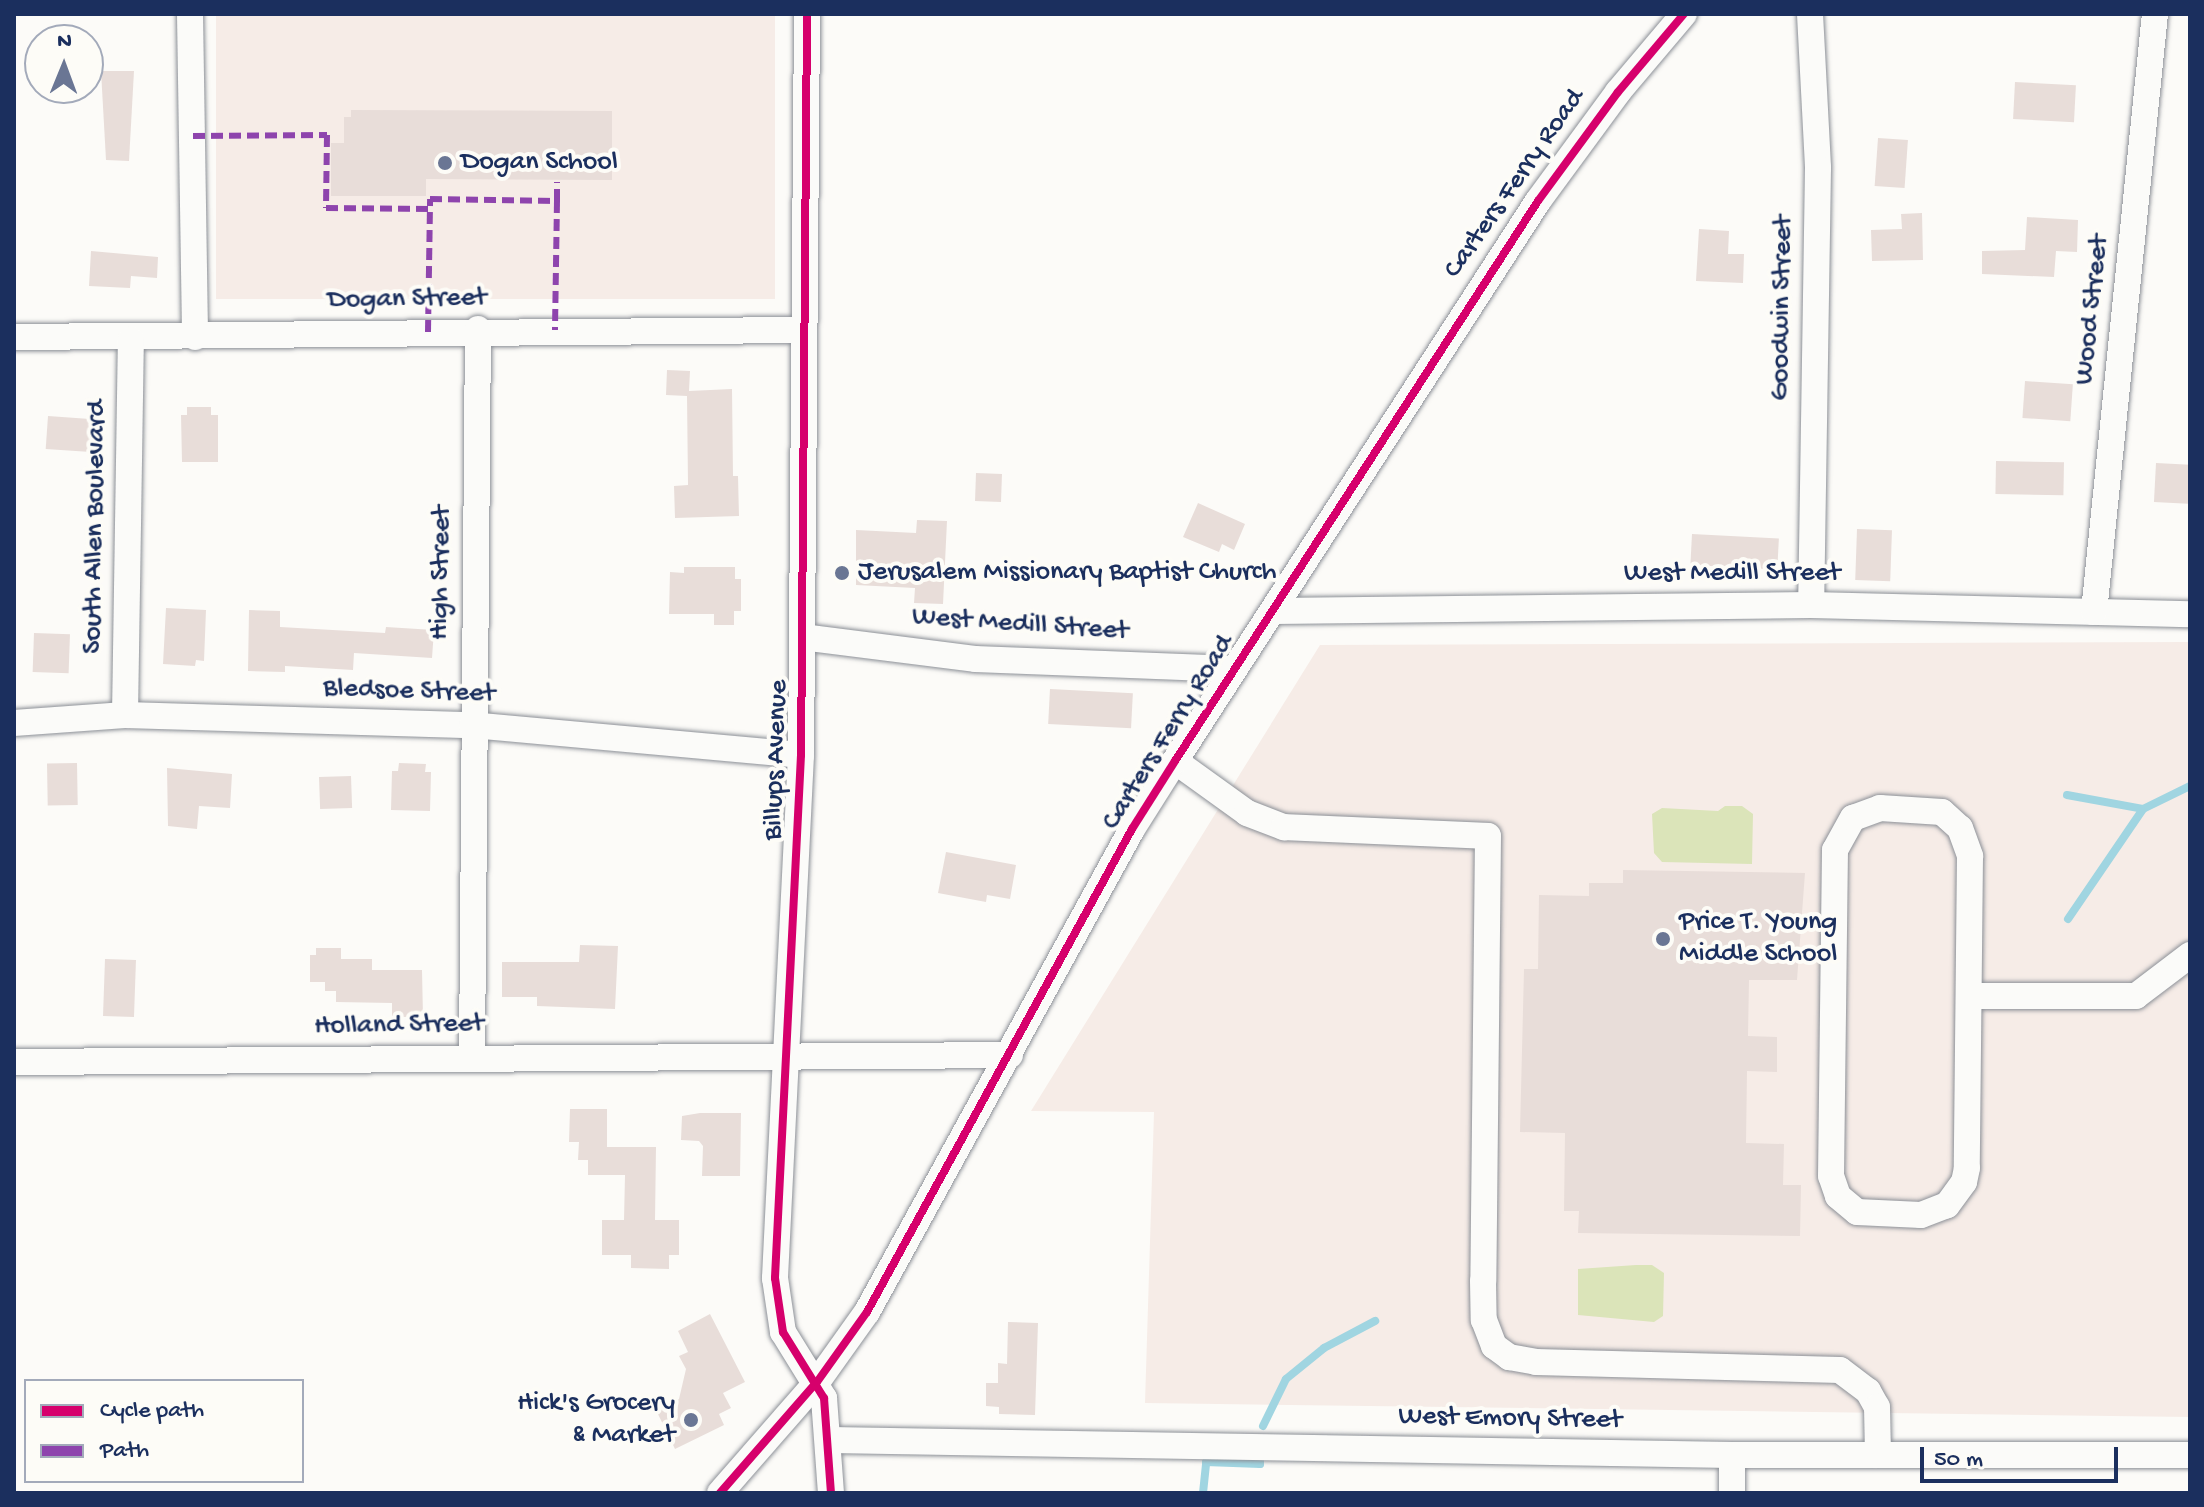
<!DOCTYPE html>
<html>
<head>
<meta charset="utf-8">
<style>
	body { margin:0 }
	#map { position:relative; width:2204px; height:1507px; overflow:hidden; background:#fcfbf8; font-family:"Gochi Hand",sans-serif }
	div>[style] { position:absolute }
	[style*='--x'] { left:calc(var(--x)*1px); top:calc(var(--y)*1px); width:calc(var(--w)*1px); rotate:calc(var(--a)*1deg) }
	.built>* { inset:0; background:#f6ece7; transform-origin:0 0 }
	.green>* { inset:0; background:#dbe4b9 }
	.stream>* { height:8px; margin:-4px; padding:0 4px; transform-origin:4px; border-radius:4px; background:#a0d5e1 }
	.building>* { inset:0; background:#e8ddd9; transform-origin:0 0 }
	.roads { filter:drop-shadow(0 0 2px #8c9097) drop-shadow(0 0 2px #8c9097) }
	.minor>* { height:26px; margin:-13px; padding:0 13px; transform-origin:13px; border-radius:13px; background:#fbfbf9 }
	.quiet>* { height:6px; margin-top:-3px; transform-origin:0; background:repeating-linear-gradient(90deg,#8e44ad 0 12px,transparent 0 18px) }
	.cycleway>* { height:8px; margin:-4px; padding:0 4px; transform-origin:4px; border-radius:4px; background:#d6006c }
	.dots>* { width:22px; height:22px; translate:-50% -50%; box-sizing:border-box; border:4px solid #fdfcf7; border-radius:50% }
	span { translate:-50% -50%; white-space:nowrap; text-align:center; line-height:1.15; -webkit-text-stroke:8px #fdfcf7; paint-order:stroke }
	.poi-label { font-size:28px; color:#1b2f5e }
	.left { translate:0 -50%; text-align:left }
	.right { translate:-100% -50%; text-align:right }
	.street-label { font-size:28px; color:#1b2f5e }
	.frame { position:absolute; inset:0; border:16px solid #1b2f5e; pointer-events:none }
	.legend { position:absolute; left:24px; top:1379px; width:280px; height:104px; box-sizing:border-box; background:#fdfcf7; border:2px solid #a3aaba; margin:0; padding:10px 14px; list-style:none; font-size:24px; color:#1b2f5e }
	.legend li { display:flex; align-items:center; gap:16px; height:40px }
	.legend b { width:40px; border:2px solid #a3aaba }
	.north { position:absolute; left:24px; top:24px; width:80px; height:80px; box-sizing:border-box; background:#fdfcf7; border:2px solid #a3aaba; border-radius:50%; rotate:1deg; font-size:22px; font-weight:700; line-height:32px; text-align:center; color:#1b2f5e }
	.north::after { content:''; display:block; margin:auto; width:28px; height:36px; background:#6a7694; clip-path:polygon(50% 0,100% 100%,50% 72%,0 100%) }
	.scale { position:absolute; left:1920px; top:1447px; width:198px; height:36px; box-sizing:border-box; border:4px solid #1b2f5e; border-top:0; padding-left:10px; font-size:24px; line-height:28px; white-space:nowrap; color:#1b2f5e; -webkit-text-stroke:6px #fdfcf7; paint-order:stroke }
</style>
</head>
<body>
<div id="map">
	<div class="built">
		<i style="left:216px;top:14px;width:559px;height:285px"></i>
		<i style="clip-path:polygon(2190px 642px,2190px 1417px,1145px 1403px,1154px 1112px,1031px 1111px,1320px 645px)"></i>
	</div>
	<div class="green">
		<i style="clip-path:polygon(1725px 806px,1742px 806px,1753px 814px,1752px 864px,1662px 862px,1654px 853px,1652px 814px,1662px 808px,1718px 811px)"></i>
		<i style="clip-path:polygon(1636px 1265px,1652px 1265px,1664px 1273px,1663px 1316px,1654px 1322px,1578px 1315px,1578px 1269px)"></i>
	</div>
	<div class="stream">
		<i style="--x:2067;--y:795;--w:77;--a:10.4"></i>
		<i style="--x:2068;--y:919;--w:133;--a:-55.7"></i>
		<i style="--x:2143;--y:809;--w:52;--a:-26.1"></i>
		<i style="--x:1263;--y:1426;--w:52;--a:-63.9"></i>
		<i style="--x:1286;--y:1379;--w:49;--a:-39.2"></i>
		<i style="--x:1324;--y:1348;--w:58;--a:-27.9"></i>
		<i style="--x:1203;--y:1493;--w:31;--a:-84"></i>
		<i style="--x:1206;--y:1462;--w:54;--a:2.1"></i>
		<i style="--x:1260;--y:1464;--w:4;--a:-90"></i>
	</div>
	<div class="building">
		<i style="clip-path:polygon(101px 71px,134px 71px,129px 161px,106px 160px)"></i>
		<i style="left:2015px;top:82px;width:61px;height:37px;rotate:3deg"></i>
		<i style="clip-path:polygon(351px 110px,612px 111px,612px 180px,426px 179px,426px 196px,331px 196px,331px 143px,344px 143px,344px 117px,351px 117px)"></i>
		<i style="left:1878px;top:138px;width:30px;height:48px;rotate:4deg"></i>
		<i style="clip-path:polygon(1922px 213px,1923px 260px,1872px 261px,1871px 230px,1902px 229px,1901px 214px)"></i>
		<i style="clip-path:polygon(2027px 217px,2078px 220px,2077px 252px,2056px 251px,2054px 277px,1982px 274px,1982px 251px,2025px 250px)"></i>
		<i style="clip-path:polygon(1699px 229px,1729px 231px,1728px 254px,1744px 254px,1743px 283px,1696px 281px)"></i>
		<i style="clip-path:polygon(91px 251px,158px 257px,157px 278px,131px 276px,130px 288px,89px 286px)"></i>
		<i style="clip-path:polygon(667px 370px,690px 371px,689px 391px,732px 389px,733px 476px,738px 476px,739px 516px,675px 518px,674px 486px,688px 485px,687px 396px,666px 395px)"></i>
		<i style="left:2025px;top:381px;width:48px;height:37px;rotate:4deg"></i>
		<i style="clip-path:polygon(187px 407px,211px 407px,211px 415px,218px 415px,218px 462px,182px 462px,181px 415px,187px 415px)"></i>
		<i style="left:48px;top:416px;width:49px;height:33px;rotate:4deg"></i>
		<i style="left:1996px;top:461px;width:68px;height:33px;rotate:1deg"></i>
		<i style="left:2156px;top:463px;width:34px;height:39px;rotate:3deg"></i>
		<i style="left:976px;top:473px;width:26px;height:28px;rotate:2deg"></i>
		<i style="clip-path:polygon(1198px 503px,1245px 524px,1234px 550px,1222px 544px,1219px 552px,1183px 537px)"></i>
		<i style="clip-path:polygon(917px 520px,947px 521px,943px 604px,914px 603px,915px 588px,856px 585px,856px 530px,916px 533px)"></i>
		<i style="left:1857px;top:529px;width:35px;height:51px;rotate:2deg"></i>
		<i style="left:1692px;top:534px;width:87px;height:31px;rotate:3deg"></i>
		<i style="clip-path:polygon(684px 567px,735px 567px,735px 579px,741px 579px,741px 611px,734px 611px,734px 625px,714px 625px,714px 614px,669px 614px,670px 572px,684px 573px)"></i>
		<i style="clip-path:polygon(166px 608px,206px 610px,204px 661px,196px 660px,195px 666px,163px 664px)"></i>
		<i style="clip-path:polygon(249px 610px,280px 611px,280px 627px,385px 633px,386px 627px,434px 630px,432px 658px,354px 653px,353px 670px,285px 666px,285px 672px,248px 671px)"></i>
		<i style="left:34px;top:633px;width:36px;height:39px;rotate:2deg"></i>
		<i style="left:1050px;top:689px;width:83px;height:35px;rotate:3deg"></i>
		<i style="left:77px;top:763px;width:42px;height:30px;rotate:89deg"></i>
		<i style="clip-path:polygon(399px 763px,426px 764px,425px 772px,431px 772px,430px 811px,391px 810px,392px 771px,398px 771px)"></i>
		<i style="clip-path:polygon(167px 768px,232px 774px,230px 808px,199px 806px,197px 829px,168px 826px)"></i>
		<i style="left:351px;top:776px;width:32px;height:32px;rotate:88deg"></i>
		<i style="clip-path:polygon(946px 852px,1016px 865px,1010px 899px,987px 895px,986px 902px,938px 893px)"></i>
		<i style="clip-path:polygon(1623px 870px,1805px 873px,1797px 980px,1749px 980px,1748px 1036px,1777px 1037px,1777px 1072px,1747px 1071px,1746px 1143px,1784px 1144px,1783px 1185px,1801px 1185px,1800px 1236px,1578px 1233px,1579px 1211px,1564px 1211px,1565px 1133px,1520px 1132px,1524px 969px,1538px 969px,1539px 895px,1589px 896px,1589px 883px,1623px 883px)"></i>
		<i style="clip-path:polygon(580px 945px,618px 946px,615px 1009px,537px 1006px,537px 997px,502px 997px,502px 962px,579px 962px)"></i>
		<i style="clip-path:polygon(316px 948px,341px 948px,341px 959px,372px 959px,372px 970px,422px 970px,423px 1017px,392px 1017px,392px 1003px,336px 1002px,336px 991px,325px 991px,325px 982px,310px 982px,310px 955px,316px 955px)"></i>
		<i style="left:105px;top:959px;width:31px;height:57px;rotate:2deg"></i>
		<i style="clip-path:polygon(570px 1109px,607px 1109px,607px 1147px,656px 1147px,655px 1220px,679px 1220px,679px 1255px,669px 1255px,669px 1269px,631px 1268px,631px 1255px,602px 1255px,602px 1220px,624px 1220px,625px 1175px,588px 1175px,588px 1160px,578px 1160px,579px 1142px,569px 1142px)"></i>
		<i style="clip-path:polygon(700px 1113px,741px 1113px,740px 1176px,702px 1176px,703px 1146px,699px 1141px,681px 1140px,682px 1116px)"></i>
		<i style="clip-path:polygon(710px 1314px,745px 1382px,723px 1393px,731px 1408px,719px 1414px,724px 1425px,675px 1449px,656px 1410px,679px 1399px,686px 1369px,679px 1356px,688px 1352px,678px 1331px)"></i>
		<i style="clip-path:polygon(1008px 1322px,1038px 1323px,1035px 1415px,999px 1414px,999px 1407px,986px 1406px,986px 1383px,998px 1383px,998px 1363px,1007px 1364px)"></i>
	</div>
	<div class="roads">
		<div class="minor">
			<i style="--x:190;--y:14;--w:323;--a:89.1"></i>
			<i style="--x:807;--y:14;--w:741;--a:90.46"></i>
			<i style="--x:801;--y:755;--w:524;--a:92.85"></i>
			<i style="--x:775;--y:1278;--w:55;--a:81.6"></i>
			<i style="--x:783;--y:1332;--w:78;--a:58.2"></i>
			<i style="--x:824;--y:1398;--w:95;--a:85.8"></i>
			<i style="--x:1810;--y:14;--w:154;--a:87"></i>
			<i style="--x:1818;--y:168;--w:437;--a:90.9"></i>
			<i style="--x:14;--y:337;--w:788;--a:-0.51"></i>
			<i style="--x:1274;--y:611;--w:537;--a:-0.64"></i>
			<i style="--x:1811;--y:605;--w:379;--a:1.4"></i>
			<i style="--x:2094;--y:612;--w:601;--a:-84.18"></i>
			<i style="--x:802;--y:637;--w:174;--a:7.2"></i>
			<i style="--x:975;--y:659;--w:259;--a:2.2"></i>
			<i style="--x:125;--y:715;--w:375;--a:-89.1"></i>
			<i style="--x:14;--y:723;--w:111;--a:-4.1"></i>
			<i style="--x:125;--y:715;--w:347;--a:1.7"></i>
			<i style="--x:472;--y:725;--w:330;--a:5.2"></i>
			<i style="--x:1175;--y:761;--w:89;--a:35.8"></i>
			<i style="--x:1247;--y:813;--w:40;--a:21"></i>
			<i style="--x:1284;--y:827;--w:204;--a:2.5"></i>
			<i style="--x:1488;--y:836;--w:445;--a:90.6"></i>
			<i style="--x:1483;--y:1281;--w:39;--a:89"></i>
			<i style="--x:1484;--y:1320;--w:28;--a:69"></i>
			<i style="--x:1494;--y:1346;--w:19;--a:36"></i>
			<i style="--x:1509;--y:1357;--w:27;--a:10"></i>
			<i style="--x:1536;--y:1362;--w:304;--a:1.5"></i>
			<i style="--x:1840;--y:1370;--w:35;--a:37"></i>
			<i style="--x:1868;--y:1391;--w:18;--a:61"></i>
			<i style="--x:1877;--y:1407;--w:48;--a:88.8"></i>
			<i style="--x:1880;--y:808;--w:62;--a:3.7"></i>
			<i style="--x:1942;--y:812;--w:24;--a:42"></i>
			<i style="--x:1960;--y:828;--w:30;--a:70"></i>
			<i style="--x:1970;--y:856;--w:312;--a:90.6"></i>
			<i style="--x:1967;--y:1168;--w:14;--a:102"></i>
			<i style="--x:1964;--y:1182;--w:29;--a:126"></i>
			<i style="--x:1947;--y:1205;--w:28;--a:159"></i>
			<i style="--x:1921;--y:1215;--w:64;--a:-177.3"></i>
			<i style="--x:1857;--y:1212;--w:25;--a:-140"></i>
			<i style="--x:1838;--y:1196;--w:21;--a:-109"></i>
			<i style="--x:1831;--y:1176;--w:326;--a:-89.3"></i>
			<i style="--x:1835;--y:850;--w:37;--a:-61"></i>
			<i style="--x:1853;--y:818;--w:29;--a:-20"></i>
			<i style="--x:1969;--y:996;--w:167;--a:0"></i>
			<i style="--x:2136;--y:996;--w:68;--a:-37.2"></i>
			<i style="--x:472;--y:1057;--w:728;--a:-89.53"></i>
			<i style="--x:14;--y:1062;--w:996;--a:-0.4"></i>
			<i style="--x:830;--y:1440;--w:902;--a:0.95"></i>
			<i style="--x:1732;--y:1455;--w:458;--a:0"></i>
			<i style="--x:1732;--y:1455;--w:38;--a:90"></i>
			<i style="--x:720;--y:1493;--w:147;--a:-48.9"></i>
			<i style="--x:817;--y:1382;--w:86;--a:-54.5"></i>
			<i style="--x:867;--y:1312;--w:551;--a:-61.25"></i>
			<i style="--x:1132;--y:829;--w:80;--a:-57.7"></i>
			<i style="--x:1175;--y:761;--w:667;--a:-57.05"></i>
			<i style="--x:1538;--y:201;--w:135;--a:-53.7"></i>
			<i style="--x:1618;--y:92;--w:102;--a:-49.8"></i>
		</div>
	</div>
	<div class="quiet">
		<i style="--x:193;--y:136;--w:134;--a:-0.4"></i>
		<i style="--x:327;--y:135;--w:73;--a:90.8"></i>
		<i style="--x:326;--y:208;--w:104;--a:0.6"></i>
		<i style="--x:557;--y:201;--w:19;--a:-90"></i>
		<i style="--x:428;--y:332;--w:133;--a:-89.1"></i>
		<i style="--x:430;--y:199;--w:127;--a:0.9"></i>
		<i style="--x:557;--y:201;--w:129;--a:90.9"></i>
	</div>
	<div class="cycleway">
		<i style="--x:807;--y:14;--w:741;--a:90.46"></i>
		<i style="--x:801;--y:755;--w:524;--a:92.85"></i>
		<i style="--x:775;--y:1278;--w:55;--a:81.6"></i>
		<i style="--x:783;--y:1332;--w:78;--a:58.2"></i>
		<i style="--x:824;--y:1398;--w:95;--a:85.8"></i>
		<i style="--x:720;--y:1493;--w:147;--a:-48.9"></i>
		<i style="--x:817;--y:1382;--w:86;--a:-54.5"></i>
		<i style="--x:867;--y:1312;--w:551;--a:-61.25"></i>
		<i style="--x:1132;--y:829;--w:80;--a:-57.7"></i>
		<i style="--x:1175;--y:761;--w:667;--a:-57.05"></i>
		<i style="--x:1538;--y:201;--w:135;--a:-53.7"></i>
		<i style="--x:1618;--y:92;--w:102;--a:-49.8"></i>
	</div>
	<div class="dots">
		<i style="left:445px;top:163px;background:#6a7694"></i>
		<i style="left:842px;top:573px;background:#6a7694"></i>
		<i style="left:1663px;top:939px;background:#6a7694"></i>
		<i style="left:691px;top:1420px;background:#6a7694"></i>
	</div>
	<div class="poi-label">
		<span class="left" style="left:461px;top:163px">Dogan School</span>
		<span class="left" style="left:858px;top:573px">Jerusalem Missionary Baptist Church</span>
		<span class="left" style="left:1679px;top:939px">Price T. Young<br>Middle School</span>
		<span class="right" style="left:675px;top:1420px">Hick's Grocery<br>&amp; Market</span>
	</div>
	<div class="street-label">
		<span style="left:1515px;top:184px;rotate:-55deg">Carters Ferry Road</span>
		<span style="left:407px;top:300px;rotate:-1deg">Dogan Street</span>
		<span style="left:1783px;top:308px;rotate:-89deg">Goodwin Street</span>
		<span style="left:2093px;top:310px;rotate:-84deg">Wood Street</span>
		<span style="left:96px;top:527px;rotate:-89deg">South Allen Boulevard</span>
		<span style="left:442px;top:573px;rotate:-89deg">High Street</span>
		<span style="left:1732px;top:574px">West Medill Street</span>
		<span style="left:1020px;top:625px;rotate:4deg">West Medill Street</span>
		<span style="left:409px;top:692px;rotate:2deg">Bledsoe Street</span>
		<span style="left:1169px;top:733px;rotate:-58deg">Carters Ferry Road</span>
		<span style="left:777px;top:760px;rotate:-88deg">Billups Avenue</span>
		<span style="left:399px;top:1026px;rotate:-1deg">Holland Street</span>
		<span style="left:1510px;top:1419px;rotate:1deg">West Emory Street</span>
	</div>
	<div class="frame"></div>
	<ul class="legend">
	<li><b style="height:10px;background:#d6006c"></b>Cycle path</li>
	<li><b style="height:10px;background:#8e44ad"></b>Path</li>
	</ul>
	<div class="north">N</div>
	<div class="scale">50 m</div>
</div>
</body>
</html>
